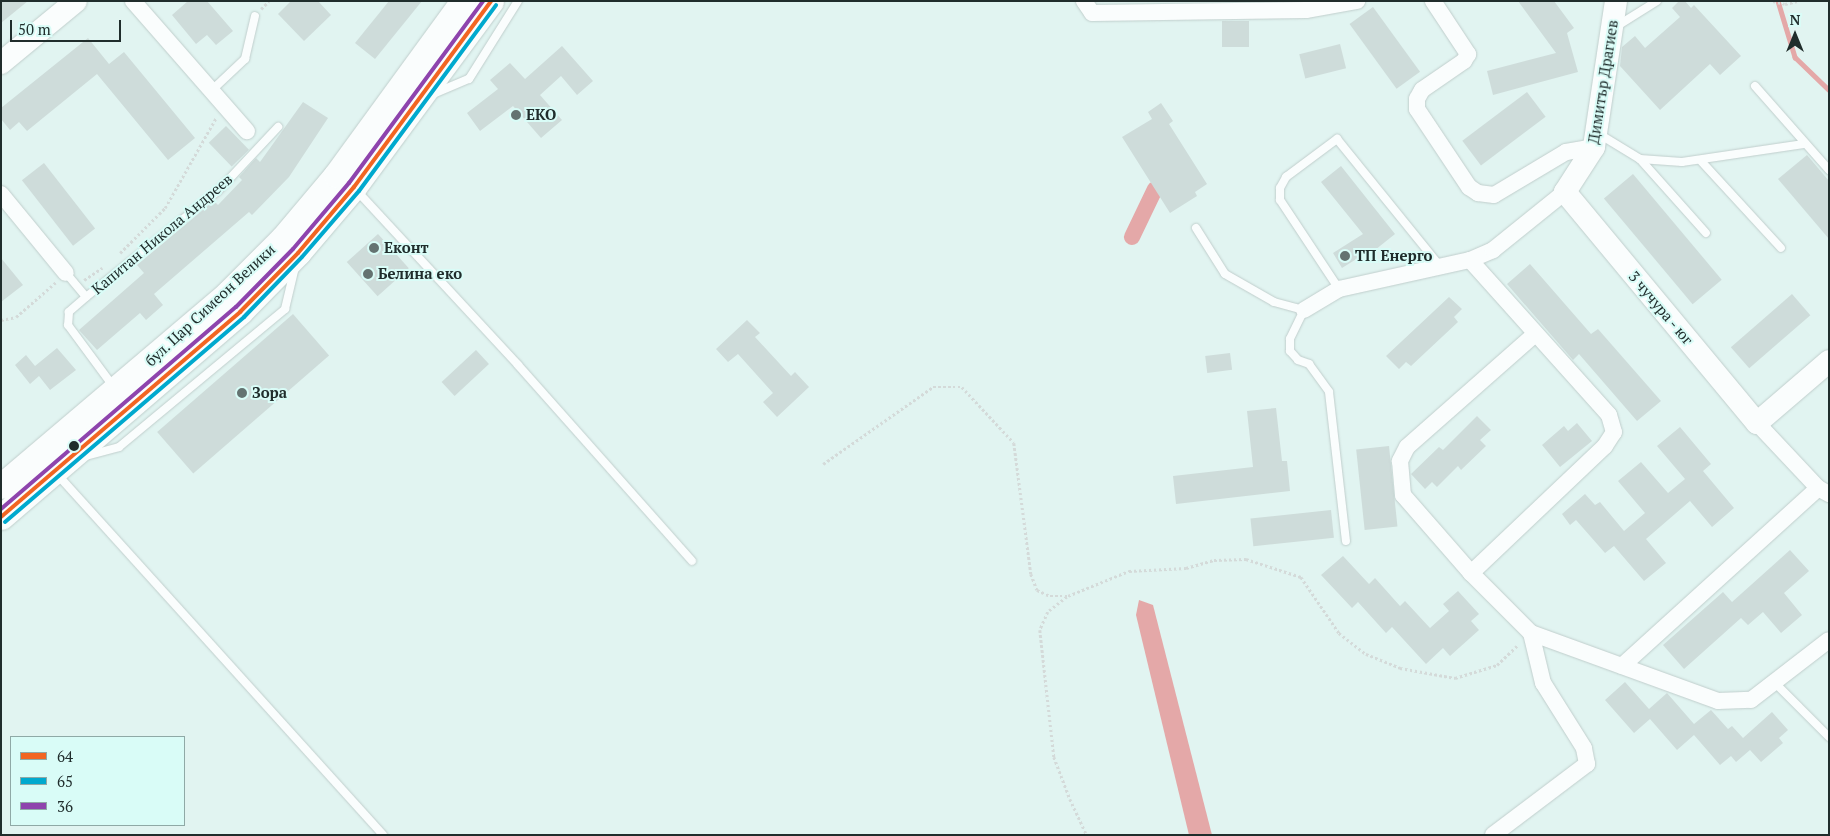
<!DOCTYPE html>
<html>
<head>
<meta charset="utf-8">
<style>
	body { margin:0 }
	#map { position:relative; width:1830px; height:836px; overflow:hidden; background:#e1f4f1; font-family:"PT Serif",serif }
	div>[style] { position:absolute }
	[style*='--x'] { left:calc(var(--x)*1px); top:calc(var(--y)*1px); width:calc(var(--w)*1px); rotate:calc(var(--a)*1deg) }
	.water>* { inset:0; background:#e4a8a8 }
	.stream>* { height:4.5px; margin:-2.25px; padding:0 2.25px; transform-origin:2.25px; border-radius:2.25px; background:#e4a8a8 }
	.canal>* { height:16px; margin:-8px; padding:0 8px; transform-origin:8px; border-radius:8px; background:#e4a8a8 }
	.building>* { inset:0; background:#cedcda; transform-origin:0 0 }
	.path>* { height:2.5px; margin-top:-1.25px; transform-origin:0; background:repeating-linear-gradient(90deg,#d4dad9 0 2.5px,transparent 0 5px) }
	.roads { filter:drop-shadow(0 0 1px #c0cecc) drop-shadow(0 0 1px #c0cecc) }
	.lane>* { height:8px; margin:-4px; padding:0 4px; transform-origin:4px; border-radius:4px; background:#fafdfd }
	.street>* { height:16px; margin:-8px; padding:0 8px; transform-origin:8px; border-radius:8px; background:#fafdfd }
	.secondary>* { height:22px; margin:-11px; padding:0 11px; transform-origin:11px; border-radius:11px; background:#fafdfd }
	.primary>* { height:25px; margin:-12.5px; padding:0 12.5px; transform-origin:12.5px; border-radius:12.5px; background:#fafdfd }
	.bus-1>* { height:4px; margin:-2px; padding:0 2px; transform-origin:2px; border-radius:2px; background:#f26522 }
	.bus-2>* { height:4px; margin:-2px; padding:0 2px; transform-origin:2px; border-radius:2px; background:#00a9ce }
	.bus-3>* { height:4px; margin:-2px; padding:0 2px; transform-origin:2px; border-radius:2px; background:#8e44ad }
	.dots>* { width:14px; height:14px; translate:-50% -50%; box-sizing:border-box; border:2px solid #d9fcf7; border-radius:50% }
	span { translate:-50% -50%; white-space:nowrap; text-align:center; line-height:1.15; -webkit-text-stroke:4px #d9fcf7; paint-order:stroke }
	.street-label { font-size:15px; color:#202d2c }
	.poi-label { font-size:15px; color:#202d2c; font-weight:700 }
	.left { translate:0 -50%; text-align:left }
	.frame { position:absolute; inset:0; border:2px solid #202d2c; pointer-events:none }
	.legend { position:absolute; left:10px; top:736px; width:175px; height:90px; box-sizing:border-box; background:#d9fcf7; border:1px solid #8fa9a6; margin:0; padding:6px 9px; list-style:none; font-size:15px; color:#202d2c }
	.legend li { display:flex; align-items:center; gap:10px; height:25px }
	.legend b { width:25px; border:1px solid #8fa9a6 }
	.north { position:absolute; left:1770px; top:10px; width:50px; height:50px; -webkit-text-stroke:4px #d9fcf7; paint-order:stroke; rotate:0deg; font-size:14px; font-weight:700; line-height:20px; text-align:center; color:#202d2c }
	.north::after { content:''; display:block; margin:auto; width:18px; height:22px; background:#202d2c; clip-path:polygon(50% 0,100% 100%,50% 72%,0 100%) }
	.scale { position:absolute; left:10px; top:20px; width:111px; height:22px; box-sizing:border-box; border:2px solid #202d2c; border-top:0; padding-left:6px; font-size:15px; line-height:18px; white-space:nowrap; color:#202d2c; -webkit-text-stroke:4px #d9fcf7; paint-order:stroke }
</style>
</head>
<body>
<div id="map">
	<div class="water">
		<i style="clip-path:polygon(1139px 600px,1153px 605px,1212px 835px,1189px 835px,1136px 615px)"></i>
	</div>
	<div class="stream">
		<i style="--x:1778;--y:1;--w:59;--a:73.1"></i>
		<i style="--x:1795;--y:57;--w:47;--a:44.1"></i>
	</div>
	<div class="canal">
		<i style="--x:1132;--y:237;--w:53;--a:-64.4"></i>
	</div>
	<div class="building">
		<i style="clip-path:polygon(1px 1px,28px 1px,1px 23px)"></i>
		<i style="clip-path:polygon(188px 1px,207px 1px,233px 31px,216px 45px,207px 35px,196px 44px,172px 15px)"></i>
		<i style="clip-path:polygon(291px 1px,318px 1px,331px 15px,304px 41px,278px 14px)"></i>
		<i style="clip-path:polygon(389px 1px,422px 1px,375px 59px,355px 43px)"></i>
		<i style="clip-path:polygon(1518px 1px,1554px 1px,1574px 28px,1567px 33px,1578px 72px,1493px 95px,1487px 71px,1556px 53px)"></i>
		<i style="clip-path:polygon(1679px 1px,1685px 1px,1691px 8px,1694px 5px,1741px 56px,1720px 75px,1710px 64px,1660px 110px,1620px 66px,1622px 47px,1635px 36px,1645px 48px,1680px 17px,1672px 8px)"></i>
		<i style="left:1373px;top:7px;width:80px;height:29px;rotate:54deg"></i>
		<i style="left:1222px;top:21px;width:27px;height:26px"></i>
		<i style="clip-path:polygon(88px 38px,109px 64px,124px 52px,195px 138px,168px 160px,97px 74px,27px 131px,19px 122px,10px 130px,1px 119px,1px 108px)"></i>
		<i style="left:1340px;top:44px;width:25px;height:42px;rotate:76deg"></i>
		<i style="clip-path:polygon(562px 46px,593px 81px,577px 95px,561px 76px,540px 95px,562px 120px,541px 138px,513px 106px,480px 131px,467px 113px,498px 89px,490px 80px,510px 63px,525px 79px)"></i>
		<i style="left:1527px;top:92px;width:31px;height:81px;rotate:53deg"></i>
		<i style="clip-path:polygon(303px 102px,328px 118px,289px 177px,252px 215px,249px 212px,154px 294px,163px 305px,146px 320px,140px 313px,97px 350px,79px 330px,144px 273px,137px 265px,214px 201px,218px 205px,242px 180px,239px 177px,256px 158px,260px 162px)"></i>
		<i style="clip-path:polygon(1161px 103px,1173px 121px,1169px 124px,1207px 184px,1195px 192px,1197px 196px,1170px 213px,1122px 137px,1152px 119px,1148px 112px)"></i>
		<i style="left:226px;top:126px;width:33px;height:24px;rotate:46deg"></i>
		<i style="clip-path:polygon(1807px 155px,1829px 181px,1829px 239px,1778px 179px)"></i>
		<i style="left:44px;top:163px;width:83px;height:28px;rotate:52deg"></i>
		<i style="clip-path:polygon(1341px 166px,1395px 234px,1375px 250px,1374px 248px,1342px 268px,1333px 253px,1363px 234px,1321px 182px)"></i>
		<i style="left:1633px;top:174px;width:138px;height:38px;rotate:50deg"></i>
		<i style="left:378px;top:234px;width:46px;height:42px;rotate:48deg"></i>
		<i style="clip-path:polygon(1px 258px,23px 285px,1px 302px)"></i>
		<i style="clip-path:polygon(1530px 264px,1591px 334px,1598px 329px,1661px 401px,1637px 421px,1579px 354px,1573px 360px,1507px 284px)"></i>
		<i style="left:1792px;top:294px;width:28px;height:81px;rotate:49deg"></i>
		<i style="clip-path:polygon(1449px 297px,1462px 309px,1454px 317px,1458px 322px,1411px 366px,1406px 362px,1399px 369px,1386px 356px)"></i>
		<i style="left:293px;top:314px;width:55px;height:180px;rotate:49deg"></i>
		<i style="clip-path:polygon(747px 320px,760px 333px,755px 337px,791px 376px,795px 372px,809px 387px,777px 417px,763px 402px,773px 393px,738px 354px,728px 362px,716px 349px)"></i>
		<i style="clip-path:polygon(57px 348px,76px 370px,50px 390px,39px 376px,30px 384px,15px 365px,26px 355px,35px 366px)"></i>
		<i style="left:476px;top:350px;width:19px;height:47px;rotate:47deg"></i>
		<i style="left:1230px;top:353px;width:17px;height:25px;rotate:83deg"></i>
		<i style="clip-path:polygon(1276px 408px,1282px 461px,1287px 461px,1290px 491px,1176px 504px,1173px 476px,1253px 467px,1247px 411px)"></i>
		<i style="clip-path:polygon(1477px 416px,1491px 430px,1480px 440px,1486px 446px,1461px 470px,1458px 466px,1437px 487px,1432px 482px,1425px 489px,1411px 474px,1439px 447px,1443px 450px)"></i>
		<i style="clip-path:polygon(1577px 423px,1592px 441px,1560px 467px,1542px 445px,1564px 426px,1568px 431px)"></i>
		<i style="clip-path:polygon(1680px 427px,1711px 464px,1703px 471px,1734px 508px,1712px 527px,1690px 501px,1646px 539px,1666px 563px,1644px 581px,1614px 546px,1605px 553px,1576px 520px,1570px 525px,1562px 514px,1585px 494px,1595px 505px,1600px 502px,1624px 531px,1645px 513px,1618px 481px,1641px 462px,1668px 493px,1685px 479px,1657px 446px)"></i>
		<i style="left:1389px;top:446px;width:81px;height:33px;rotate:84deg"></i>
		<i style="left:1331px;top:510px;width:28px;height:81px;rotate:84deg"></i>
		<i style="clip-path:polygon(1790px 550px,1809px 571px,1784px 593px,1802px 615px,1781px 633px,1763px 612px,1748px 625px,1741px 618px,1684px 669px,1663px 645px,1723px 592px,1732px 602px)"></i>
		<i style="clip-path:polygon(1343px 556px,1369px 584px,1375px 578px,1400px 606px,1405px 601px,1430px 628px,1449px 611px,1443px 604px,1458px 591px,1479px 614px,1471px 621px,1479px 630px,1450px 656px,1443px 648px,1426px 664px,1392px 627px,1386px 633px,1358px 602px,1352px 608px,1321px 575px)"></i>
		<i style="clip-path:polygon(1625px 682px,1649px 709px,1667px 693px,1694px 724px,1711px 710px,1728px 729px,1732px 726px,1743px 738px,1772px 712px,1788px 730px,1779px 738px,1783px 743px,1761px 762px,1750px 750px,1736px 762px,1731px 756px,1720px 765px,1694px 735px,1677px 750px,1650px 719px,1634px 733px,1605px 700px)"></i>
	</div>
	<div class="path">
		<i style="--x:1773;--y:1;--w:12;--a:14"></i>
		<i style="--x:1785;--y:4;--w:13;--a:-13"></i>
		<i style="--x:261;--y:9;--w:11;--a:-45"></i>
		<i style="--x:120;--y:253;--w:64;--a:-45"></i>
		<i style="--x:165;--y:208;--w:103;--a:-60.5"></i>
		<i style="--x:84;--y:280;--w:22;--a:-34"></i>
		<i style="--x:1;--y:320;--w:15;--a:-11"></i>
		<i style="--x:16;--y:317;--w:53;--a:-41.2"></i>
		<i style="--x:823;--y:464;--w:134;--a:-35"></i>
		<i style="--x:933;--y:387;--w:29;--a:0"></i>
		<i style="--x:962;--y:387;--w:76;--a:47.1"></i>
		<i style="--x:1014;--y:443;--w:132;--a:82.6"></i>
		<i style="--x:1031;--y:574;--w:17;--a:69"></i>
		<i style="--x:1037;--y:590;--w:14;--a:25"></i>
		<i style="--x:1050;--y:596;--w:18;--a:0"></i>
		<i style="--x:1068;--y:596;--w:66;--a:-22.3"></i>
		<i style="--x:1129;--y:571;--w:57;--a:-3"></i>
		<i style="--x:1186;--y:568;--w:29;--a:-16"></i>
		<i style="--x:1214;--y:560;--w:32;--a:-2"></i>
		<i style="--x:1246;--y:559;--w:58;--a:18.1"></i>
		<i style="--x:1301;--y:577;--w:68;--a:55.8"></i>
		<i style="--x:1339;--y:633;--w:34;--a:38"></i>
		<i style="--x:1366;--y:654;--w:37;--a:22"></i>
		<i style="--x:1400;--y:668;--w:56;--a:10.3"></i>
		<i style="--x:1455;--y:678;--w:44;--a:-17.2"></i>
		<i style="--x:1497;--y:665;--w:30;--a:-44"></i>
		<i style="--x:1067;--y:597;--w:24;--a:142"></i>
		<i style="--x:1048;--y:612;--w:20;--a:114"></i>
		<i style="--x:1040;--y:630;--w:128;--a:83.7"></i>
		<i style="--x:1054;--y:757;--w:45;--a:69.1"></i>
		<i style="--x:1070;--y:799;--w:40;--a:65"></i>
	</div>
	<div class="roads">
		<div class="lane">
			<i style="--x:1617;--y:26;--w:47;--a:-32"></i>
			<i style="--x:1755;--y:86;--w:112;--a:48.6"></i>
			<i style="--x:211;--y:91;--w:47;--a:-43.3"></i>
			<i style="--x:245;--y:59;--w:44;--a:-76.9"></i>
			<i style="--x:433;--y:94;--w:39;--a:-23"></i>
			<i style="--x:469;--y:79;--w:92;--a:-57.9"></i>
			<i style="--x:1599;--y:134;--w:48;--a:31.4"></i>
			<i style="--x:1640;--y:159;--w:42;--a:4.1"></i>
			<i style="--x:1682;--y:162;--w:123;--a:-8.4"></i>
			<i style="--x:1640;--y:159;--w:99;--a:48.3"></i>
			<i style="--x:1701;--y:161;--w:118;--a:47.4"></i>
			<i style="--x:357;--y:191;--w:237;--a:47.2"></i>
			<i style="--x:518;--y:365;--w:262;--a:48.4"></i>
			<i style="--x:1196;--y:228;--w:54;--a:57.8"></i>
			<i style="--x:1225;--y:274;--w:56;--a:29.7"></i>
			<i style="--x:1274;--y:302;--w:31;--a:15"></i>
			<i style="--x:1304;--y:310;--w:32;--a:116"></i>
			<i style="--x:1290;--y:339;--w:12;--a:90"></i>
			<i style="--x:1290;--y:351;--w:12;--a:48"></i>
			<i style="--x:1298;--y:360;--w:12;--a:20"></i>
			<i style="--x:1309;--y:364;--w:34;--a:54"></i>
			<i style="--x:1329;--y:392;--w:150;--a:83.5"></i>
			<i style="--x:66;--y:273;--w:31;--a:50"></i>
			<i style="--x:86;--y:297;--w:23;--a:139"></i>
			<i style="--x:69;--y:312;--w:13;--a:94"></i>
			<i style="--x:68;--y:325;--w:76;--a:53.6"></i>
			<i style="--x:1339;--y:289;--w:107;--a:-123.5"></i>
			<i style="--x:1280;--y:200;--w:12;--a:-90"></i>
			<i style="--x:1280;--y:188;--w:13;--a:-61"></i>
			<i style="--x:1286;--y:177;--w:64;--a:-36.7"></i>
			<i style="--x:1337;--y:139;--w:162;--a:51"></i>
			<i style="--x:86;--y:297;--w:169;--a:-38.8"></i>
			<i style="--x:218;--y:191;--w:88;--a:-46.8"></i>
			<i style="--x:86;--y:456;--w:34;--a:-15"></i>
			<i style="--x:119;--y:447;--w:216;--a:-39.7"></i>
			<i style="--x:285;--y:309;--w:43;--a:-76.6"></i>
			<i style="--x:56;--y:473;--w:488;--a:47.9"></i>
			<i style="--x:1774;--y:682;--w:78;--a:45"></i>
		</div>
		<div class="street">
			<i style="--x:133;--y:1;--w:173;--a:48.8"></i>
			<i style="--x:1084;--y:1;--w:14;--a:56"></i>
			<i style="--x:1092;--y:13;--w:214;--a:-0.8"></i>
			<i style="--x:1306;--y:10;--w:52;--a:-10"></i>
			<i style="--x:1433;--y:1;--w:64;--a:56.6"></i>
			<i style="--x:1468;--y:54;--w:8;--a:120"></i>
			<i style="--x:1464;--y:61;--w:51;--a:145.4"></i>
			<i style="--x:1422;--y:90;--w:10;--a:119"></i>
			<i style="--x:1417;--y:99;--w:10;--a:90"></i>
			<i style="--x:1417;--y:109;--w:94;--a:56.3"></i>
			<i style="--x:1469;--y:187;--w:11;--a:34"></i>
			<i style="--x:1478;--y:193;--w:16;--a:7"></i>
			<i style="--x:1494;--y:195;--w:84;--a:-30.8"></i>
			<i style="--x:1566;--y:152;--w:28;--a:-10"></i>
			<i style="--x:1;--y:194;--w:102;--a:50.6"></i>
			<i style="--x:1470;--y:260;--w:208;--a:48.1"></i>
			<i style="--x:1609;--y:415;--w:18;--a:74"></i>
			<i style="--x:1614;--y:432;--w:17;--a:123"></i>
			<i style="--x:1605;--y:446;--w:185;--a:136.5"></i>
			<i style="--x:1304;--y:310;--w:41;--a:-31"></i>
			<i style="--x:1339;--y:289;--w:134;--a:-12.5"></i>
			<i style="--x:1470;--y:260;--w:25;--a:-23"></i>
			<i style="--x:1493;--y:250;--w:92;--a:-38.9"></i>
			<i style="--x:1534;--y:335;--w:169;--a:138.6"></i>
			<i style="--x:1407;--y:447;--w:16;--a:117"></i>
			<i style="--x:1400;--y:461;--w:34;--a:85"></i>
			<i style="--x:1403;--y:495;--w:103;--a:48.9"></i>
			<i style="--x:1471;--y:573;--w:85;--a:45"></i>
			<i style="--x:1531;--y:633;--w:199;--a:20"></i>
			<i style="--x:1718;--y:701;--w:33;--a:-2"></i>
			<i style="--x:1751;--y:700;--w:98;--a:-37.6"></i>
			<i style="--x:1757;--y:423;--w:89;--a:46.8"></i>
			<i style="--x:1818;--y:488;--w:13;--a:29"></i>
			<i style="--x:1622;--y:666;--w:265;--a:-42.2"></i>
			<i style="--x:1493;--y:835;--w:118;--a:-37.1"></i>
			<i style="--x:1587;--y:764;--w:16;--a:-101"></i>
			<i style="--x:1584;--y:748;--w:77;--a:-122.2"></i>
			<i style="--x:1543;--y:683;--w:51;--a:-103.5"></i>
		</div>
		<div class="secondary">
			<i style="--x:1616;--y:1;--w:148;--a:98.6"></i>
			<i style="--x:1594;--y:147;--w:54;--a:122.8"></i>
			<i style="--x:1565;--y:192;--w:300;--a:50.3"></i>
			<i style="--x:1757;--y:423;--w:95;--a:-40.7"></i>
			<i style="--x:1;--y:63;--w:97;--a:-39.6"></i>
		</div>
		<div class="primary">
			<i style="--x:1;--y:486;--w:297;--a:-40.3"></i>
			<i style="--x:227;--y:294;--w:79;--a:-45"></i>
			<i style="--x:283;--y:238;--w:82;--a:-49.9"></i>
			<i style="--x:336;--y:175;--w:215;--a:-53.9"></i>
			<i style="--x:1;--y:517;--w:315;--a:-40.6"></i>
			<i style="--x:240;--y:312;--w:83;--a:-45.5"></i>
			<i style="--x:298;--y:253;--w:87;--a:-49.7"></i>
			<i style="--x:354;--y:187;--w:231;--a:-53.6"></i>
		</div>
	</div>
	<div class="bus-1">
		<i style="--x:1;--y:517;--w:315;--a:-40.6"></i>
		<i style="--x:240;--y:312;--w:83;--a:-45.5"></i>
		<i style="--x:298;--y:253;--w:87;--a:-49.7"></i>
		<i style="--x:354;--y:187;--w:231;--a:-53.6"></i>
	</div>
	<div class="bus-2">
		<i style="--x:5;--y:522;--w:315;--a:-40.6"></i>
		<i style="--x:244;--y:317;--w:83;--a:-46"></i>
		<i style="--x:302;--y:257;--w:87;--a:-49.2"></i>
		<i style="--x:359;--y:191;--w:231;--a:-53.6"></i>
	</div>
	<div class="bus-3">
		<i style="--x:1;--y:509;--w:310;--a:-40.7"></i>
		<i style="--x:236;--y:307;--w:81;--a:-45.5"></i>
		<i style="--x:293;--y:249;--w:87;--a:-49.7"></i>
		<i style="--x:349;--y:183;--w:226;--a:-53.6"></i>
	</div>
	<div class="dots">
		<i style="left:516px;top:115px;background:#647371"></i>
		<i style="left:374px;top:248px;background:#647371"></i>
		<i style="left:1345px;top:256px;background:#647371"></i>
		<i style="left:368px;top:274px;background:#647371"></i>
		<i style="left:242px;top:393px;background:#647371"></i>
		<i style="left:74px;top:446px;background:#202d2c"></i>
	</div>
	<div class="street-label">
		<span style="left:1603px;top:82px;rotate:-81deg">Димитър Драгиев</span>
		<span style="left:162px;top:234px;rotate:-40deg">Капитан Никола Андреев</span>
		<span style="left:210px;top:305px;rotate:-43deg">бул. Цар Симеон Велики</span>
		<span style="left:1661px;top:308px;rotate:50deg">3 чучура - юг</span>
	</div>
	<div class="poi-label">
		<span class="left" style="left:526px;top:115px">EKO</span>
		<span class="left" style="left:384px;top:248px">Еконт</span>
		<span class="left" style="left:1355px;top:256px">ТП Енерго</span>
		<span class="left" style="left:378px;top:274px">Белина еко</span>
		<span class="left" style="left:252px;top:393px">Зора</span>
	</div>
	<div class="frame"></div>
	<ul class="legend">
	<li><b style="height:6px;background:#f26522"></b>64</li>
	<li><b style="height:6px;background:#00a9ce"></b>65</li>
	<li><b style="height:6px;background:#8e44ad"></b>36</li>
	</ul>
	<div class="north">N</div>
	<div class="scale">50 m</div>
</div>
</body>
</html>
